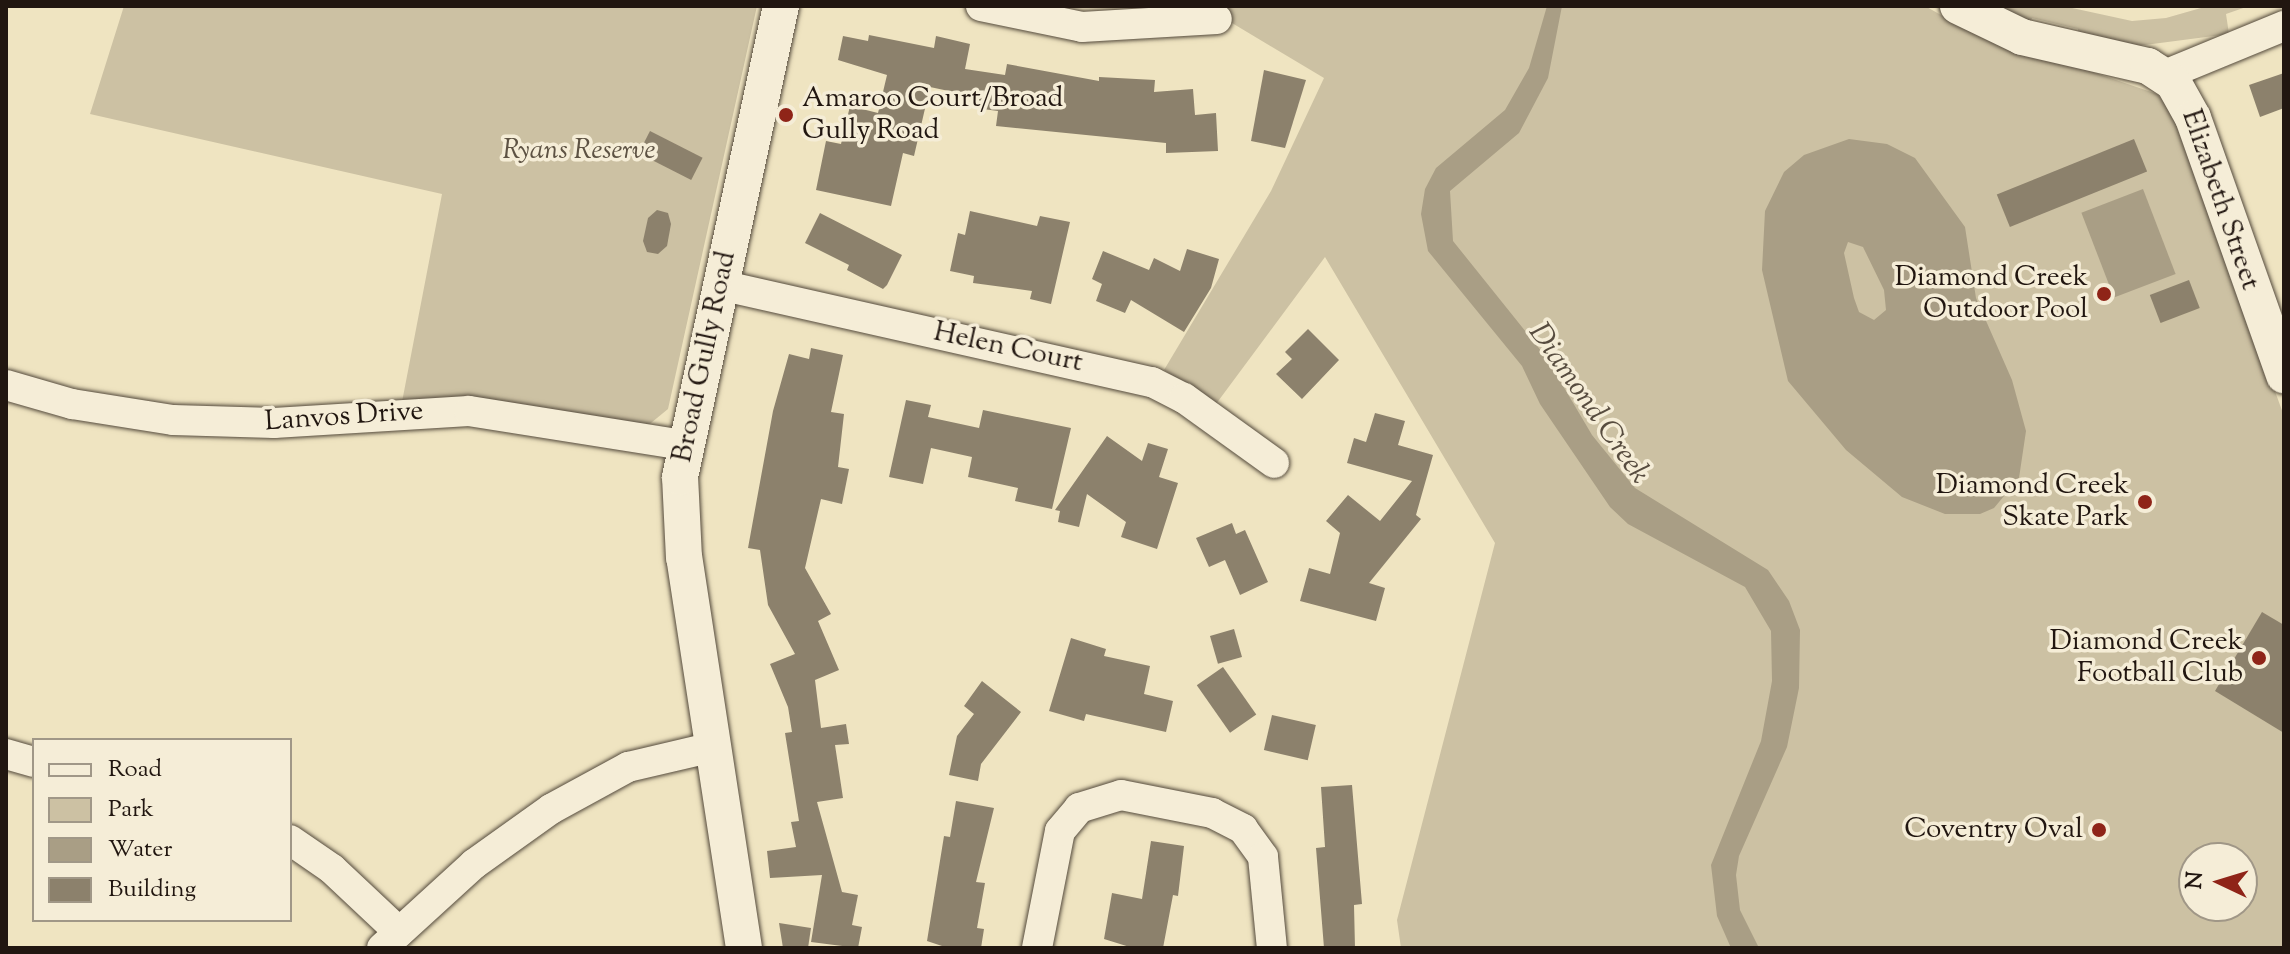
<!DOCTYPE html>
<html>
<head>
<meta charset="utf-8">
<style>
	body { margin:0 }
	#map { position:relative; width:2290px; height:954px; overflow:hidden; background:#efe4c1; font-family:"Sorts Mill Goudy",serif }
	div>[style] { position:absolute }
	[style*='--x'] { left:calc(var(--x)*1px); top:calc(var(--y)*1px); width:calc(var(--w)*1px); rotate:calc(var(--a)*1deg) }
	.green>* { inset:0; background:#ccc1a3 }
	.water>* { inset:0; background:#a99e85; transform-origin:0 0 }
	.building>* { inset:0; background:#8c816c; transform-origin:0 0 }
	.roads { filter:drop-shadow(0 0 2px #544a3c) drop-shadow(0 0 2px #544a3c) }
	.minor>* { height:30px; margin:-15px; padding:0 15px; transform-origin:15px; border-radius:15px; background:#f5edd7 }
	.tertiary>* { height:36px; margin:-18px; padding:0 18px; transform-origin:18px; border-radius:18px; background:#f5edd7 }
	.dots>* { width:22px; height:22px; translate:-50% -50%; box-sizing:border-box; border:4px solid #f5edd7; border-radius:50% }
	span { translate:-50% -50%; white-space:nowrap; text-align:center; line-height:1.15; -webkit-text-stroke:7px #f5edd7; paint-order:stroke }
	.poi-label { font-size:28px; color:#211610 }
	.left { translate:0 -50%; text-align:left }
	.right { translate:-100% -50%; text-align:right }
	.park-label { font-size:28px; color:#5d5243; font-style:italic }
	.street-label { font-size:28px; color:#211610 }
	.water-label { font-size:30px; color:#574c3f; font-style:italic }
	.frame { position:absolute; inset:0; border:8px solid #211610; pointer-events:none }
	.legend { position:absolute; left:32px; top:738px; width:260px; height:184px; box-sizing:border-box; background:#f5edd7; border:2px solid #a09787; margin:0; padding:10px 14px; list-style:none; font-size:24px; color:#211610 }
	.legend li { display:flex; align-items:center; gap:16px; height:40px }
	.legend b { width:40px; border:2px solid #a09787 }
	.north { position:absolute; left:2178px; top:842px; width:80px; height:80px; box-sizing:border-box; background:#f5edd7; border:2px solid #a09787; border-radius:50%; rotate:274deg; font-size:22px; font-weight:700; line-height:32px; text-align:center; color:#211610 }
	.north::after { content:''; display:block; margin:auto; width:28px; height:36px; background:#8f2418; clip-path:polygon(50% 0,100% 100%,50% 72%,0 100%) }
</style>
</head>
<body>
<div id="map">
	<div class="green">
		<i style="clip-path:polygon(124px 6px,757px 6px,668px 409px,646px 427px,402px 402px,442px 194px,90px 114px)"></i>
		<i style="clip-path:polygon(evenodd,1227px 6px,1925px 6px,1964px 28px,2157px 94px,2173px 111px,2284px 416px,2284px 948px,1401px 948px,1397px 920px,1495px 543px,1325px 257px,1216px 404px,1164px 370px,1271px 191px,1324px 78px,1227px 20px,1227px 6px,2194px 858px,2242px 858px,2242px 906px,2194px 906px,2194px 858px)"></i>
		<i style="clip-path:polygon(1990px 6px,2063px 6px,2132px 21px,2166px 18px,2208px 6px,2249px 6px,2226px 14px,2229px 34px,2137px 46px,2077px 38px,2078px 29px,2032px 18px,2029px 27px)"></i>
	</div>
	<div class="water">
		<i style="clip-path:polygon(1547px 6px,1562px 6px,1548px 78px,1519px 133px,1450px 191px,1453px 241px,1546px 357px,1592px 435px,1635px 488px,1768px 570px,1789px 601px,1800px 630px,1799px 688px,1787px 747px,1739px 856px,1736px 875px,1740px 910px,1759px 948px,1731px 948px,1717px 916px,1711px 865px,1761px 741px,1772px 681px,1771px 631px,1745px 587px,1628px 524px,1610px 507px,1540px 404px,1522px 366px,1428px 251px,1421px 214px,1425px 189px,1436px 168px,1505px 110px,1529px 68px)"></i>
		<i style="clip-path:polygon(evenodd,1849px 139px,1887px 144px,1915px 158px,1965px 227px,1976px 298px,2012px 380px,2026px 431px,2019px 478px,1994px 508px,1980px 514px,1945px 514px,1902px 497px,1846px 450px,1788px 381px,1762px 270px,1765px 211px,1784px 172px,1804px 155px,1849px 139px,1848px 242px,1863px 247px,1884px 290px,1886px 310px,1874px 320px,1859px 312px,1854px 298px,1844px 253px,1848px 242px)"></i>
		<i style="left:2143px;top:189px;width:91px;height:66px;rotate:69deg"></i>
	</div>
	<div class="building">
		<i style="clip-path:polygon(869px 35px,934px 48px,936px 36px,970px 44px,965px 69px,1005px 75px,1007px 64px,1099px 81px,1099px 77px,1155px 80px,1154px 92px,1193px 89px,1195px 115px,1216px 113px,1218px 151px,1166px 153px,1166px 143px,996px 126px,998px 111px,975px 108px,977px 97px,930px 87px,914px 156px,903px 153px,891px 206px,816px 190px,826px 141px,841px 144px,850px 106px,878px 113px,887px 75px,838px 60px,843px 36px,868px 41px)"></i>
		<i style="clip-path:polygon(1264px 70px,1306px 80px,1285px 148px,1251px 141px)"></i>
		<i style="clip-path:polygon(2284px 73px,2284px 108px,2260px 117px,2249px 85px)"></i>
		<i style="left:650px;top:131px;width:59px;height:25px;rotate:27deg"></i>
		<i style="left:2134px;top:139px;width:35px;height:148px;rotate:68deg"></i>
		<i style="clip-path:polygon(657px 210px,668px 213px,671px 224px,667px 246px,658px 254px,647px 252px,643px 241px,648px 218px)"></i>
		<i style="clip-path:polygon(970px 211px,1037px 226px,1040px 216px,1070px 222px,1051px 304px,1030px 299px,1032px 291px,973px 283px,974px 276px,950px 271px,958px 233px,965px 235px)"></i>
		<i style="clip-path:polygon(820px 213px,902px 255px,887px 285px,883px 289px,847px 270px,849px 265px,805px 243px)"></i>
		<i style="clip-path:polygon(1187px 249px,1219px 259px,1211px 288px,1184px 332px,1131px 300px,1125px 313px,1096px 301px,1102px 284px,1092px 279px,1103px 251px,1149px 270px,1154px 258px,1180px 271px)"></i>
		<i style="left:2189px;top:280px;width:30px;height:42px;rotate:69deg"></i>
		<i style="clip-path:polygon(1308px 329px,1339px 360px,1302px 399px,1276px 374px,1292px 359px,1285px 352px)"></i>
		<i style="clip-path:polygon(811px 348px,843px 355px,831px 412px,844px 414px,838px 467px,849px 469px,842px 504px,821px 499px,805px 568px,831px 614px,818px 621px,839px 670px,815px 680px,821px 728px,846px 724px,849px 744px,835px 745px,843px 798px,817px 802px,842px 892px,858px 895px,852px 925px,862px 927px,858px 948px,811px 942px,822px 875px,770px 878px,767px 851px,796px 847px,791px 822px,799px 821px,785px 733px,792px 732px,788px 707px,770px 664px,795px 654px,768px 605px,760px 550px,748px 548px,773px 411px,789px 354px,809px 359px)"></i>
		<i style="clip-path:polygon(906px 400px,931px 405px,928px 417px,979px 428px,983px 410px,1071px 428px,1052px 509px,1015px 501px,1018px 488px,968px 477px,972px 457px,931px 448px,923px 484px,889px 477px)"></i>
		<i style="clip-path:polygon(1375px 413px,1405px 421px,1398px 445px,1433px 455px,1416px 515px,1421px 519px,1369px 583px,1385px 588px,1376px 621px,1300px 601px,1309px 568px,1330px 574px,1340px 533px,1326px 521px,1348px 495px,1380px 521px,1412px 481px,1347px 463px,1354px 438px,1366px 442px)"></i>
		<i style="clip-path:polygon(1107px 436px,1142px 461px,1148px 443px,1168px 449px,1159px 477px,1178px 483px,1157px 549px,1121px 537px,1126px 522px,1087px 494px,1079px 527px,1058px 522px,1060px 511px,1055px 510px)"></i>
		<i style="clip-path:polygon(1232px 523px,1236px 534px,1245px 530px,1268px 582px,1240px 595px,1225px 560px,1209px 567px,1196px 538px)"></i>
		<i style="clip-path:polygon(2262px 612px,2284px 625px,2284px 733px,2215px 691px)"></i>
		<i style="left:1234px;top:629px;width:29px;height:25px;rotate:74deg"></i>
		<i style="clip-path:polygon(1071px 638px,1106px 649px,1104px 656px,1150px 666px,1144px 694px,1173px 701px,1166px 732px,1086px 714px,1084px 721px,1049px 711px)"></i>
		<i style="left:1223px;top:667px;width:58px;height:32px;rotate:55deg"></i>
		<i style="clip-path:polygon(982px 681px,1021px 712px,981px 764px,978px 781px,949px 775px,957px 736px,974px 714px,964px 706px)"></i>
		<i style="left:1272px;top:715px;width:45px;height:36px;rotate:13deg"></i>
		<i style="clip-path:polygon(1352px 785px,1362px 904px,1354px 905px,1355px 948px,1324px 948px,1316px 848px,1325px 847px,1321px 787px)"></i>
		<i style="clip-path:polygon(956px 801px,994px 808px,976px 882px,985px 883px,977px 928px,984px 929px,981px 948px,948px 948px,927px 941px,944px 836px,950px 837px)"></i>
		<i style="clip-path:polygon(1151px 841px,1184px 846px,1178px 896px,1173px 895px,1163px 948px,1133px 948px,1104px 939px,1112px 893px,1142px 899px)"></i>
		<i style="clip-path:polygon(779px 923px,811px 928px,808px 948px,783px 948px)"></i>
	</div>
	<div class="roads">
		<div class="minor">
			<i style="--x:981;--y:6;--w:103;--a:11.7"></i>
			<i style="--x:1082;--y:27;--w:135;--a:-3.4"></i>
			<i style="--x:2165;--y:75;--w:129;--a:-22.4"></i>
			<i style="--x:720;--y:285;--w:443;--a:12.7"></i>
			<i style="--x:1152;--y:382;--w:36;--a:27"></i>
			<i style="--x:1184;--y:398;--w:111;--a:35.8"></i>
			<i style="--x:6;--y:385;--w:69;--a:16.1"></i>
			<i style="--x:72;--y:404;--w:102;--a:9"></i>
			<i style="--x:173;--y:420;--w:101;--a:1.7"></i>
			<i style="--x:274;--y:423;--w:195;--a:-3.5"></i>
			<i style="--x:469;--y:411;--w:218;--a:9"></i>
			<i style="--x:6;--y:754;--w:29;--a:16"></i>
			<i style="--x:290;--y:840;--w:51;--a:34.6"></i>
			<i style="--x:332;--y:869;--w:92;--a:43.2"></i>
			<i style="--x:382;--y:948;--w:125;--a:-42.4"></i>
			<i style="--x:474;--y:864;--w:95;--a:-35.5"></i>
			<i style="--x:551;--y:809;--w:88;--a:-28.6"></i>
			<i style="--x:628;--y:767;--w:87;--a:-13.2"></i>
			<i style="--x:1037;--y:948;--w:119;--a:-78.9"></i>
			<i style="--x:1060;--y:831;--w:30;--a:-50"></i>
			<i style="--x:1079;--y:808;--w:44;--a:-17.2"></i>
			<i style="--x:1121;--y:795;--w:93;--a:11.2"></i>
			<i style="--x:1212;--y:813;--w:35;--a:27"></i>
			<i style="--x:1243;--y:829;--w:34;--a:54"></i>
			<i style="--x:1263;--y:857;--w:91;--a:84.4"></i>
		</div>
		<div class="tertiary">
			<i style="--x:1958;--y:6;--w:71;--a:25.8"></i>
			<i style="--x:2022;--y:37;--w:129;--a:13"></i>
			<i style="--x:2148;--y:66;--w:30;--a:33"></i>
			<i style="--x:2173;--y:82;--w:41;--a:60.9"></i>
			<i style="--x:2193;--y:118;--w:273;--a:70.5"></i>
			<i style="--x:744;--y:948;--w:395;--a:-98.7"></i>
			<i style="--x:684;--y:558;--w:81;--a:-92.8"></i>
			<i style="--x:680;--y:477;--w:482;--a:-77.9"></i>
		</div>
	</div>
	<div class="dots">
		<i style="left:786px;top:115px;background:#8f2418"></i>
		<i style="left:2104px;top:294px;background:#8f2418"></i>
		<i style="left:2145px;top:502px;background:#8f2418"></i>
		<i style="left:2259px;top:658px;background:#8f2418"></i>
		<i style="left:2099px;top:830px;background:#8f2418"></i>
	</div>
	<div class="poi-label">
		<span class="left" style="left:802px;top:115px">Amaroo Court/Broad<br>Gully Road</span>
		<span class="right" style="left:2088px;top:294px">Diamond Creek<br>Outdoor Pool</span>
		<span class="right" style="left:2129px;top:502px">Diamond Creek<br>Skate Park</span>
		<span class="right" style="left:2243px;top:658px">Diamond Creek<br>Football Club</span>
		<span class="right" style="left:2083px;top:830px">Coventry Oval</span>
	</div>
	<div class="park-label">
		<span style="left:579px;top:151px">Ryans Reserve</span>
	</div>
	<div class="street-label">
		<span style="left:2220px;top:200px;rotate:71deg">Elizabeth Street</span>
		<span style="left:1008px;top:348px;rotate:12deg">Helen Court</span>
		<span style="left:705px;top:357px;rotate:-78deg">Broad Gully Road</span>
		<span style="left:344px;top:417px;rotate:-4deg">Lanvos Drive</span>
	</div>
	<div class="water-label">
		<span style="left:1588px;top:404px;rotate:55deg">Diamond Creek</span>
	</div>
	<div class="frame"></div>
	<ul class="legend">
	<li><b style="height:10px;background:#f5edd7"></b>Road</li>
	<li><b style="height:22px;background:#ccc1a3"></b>Park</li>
	<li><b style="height:22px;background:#a99e85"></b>Water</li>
	<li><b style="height:22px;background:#8c816c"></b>Building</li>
	</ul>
	<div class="north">N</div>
</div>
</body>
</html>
